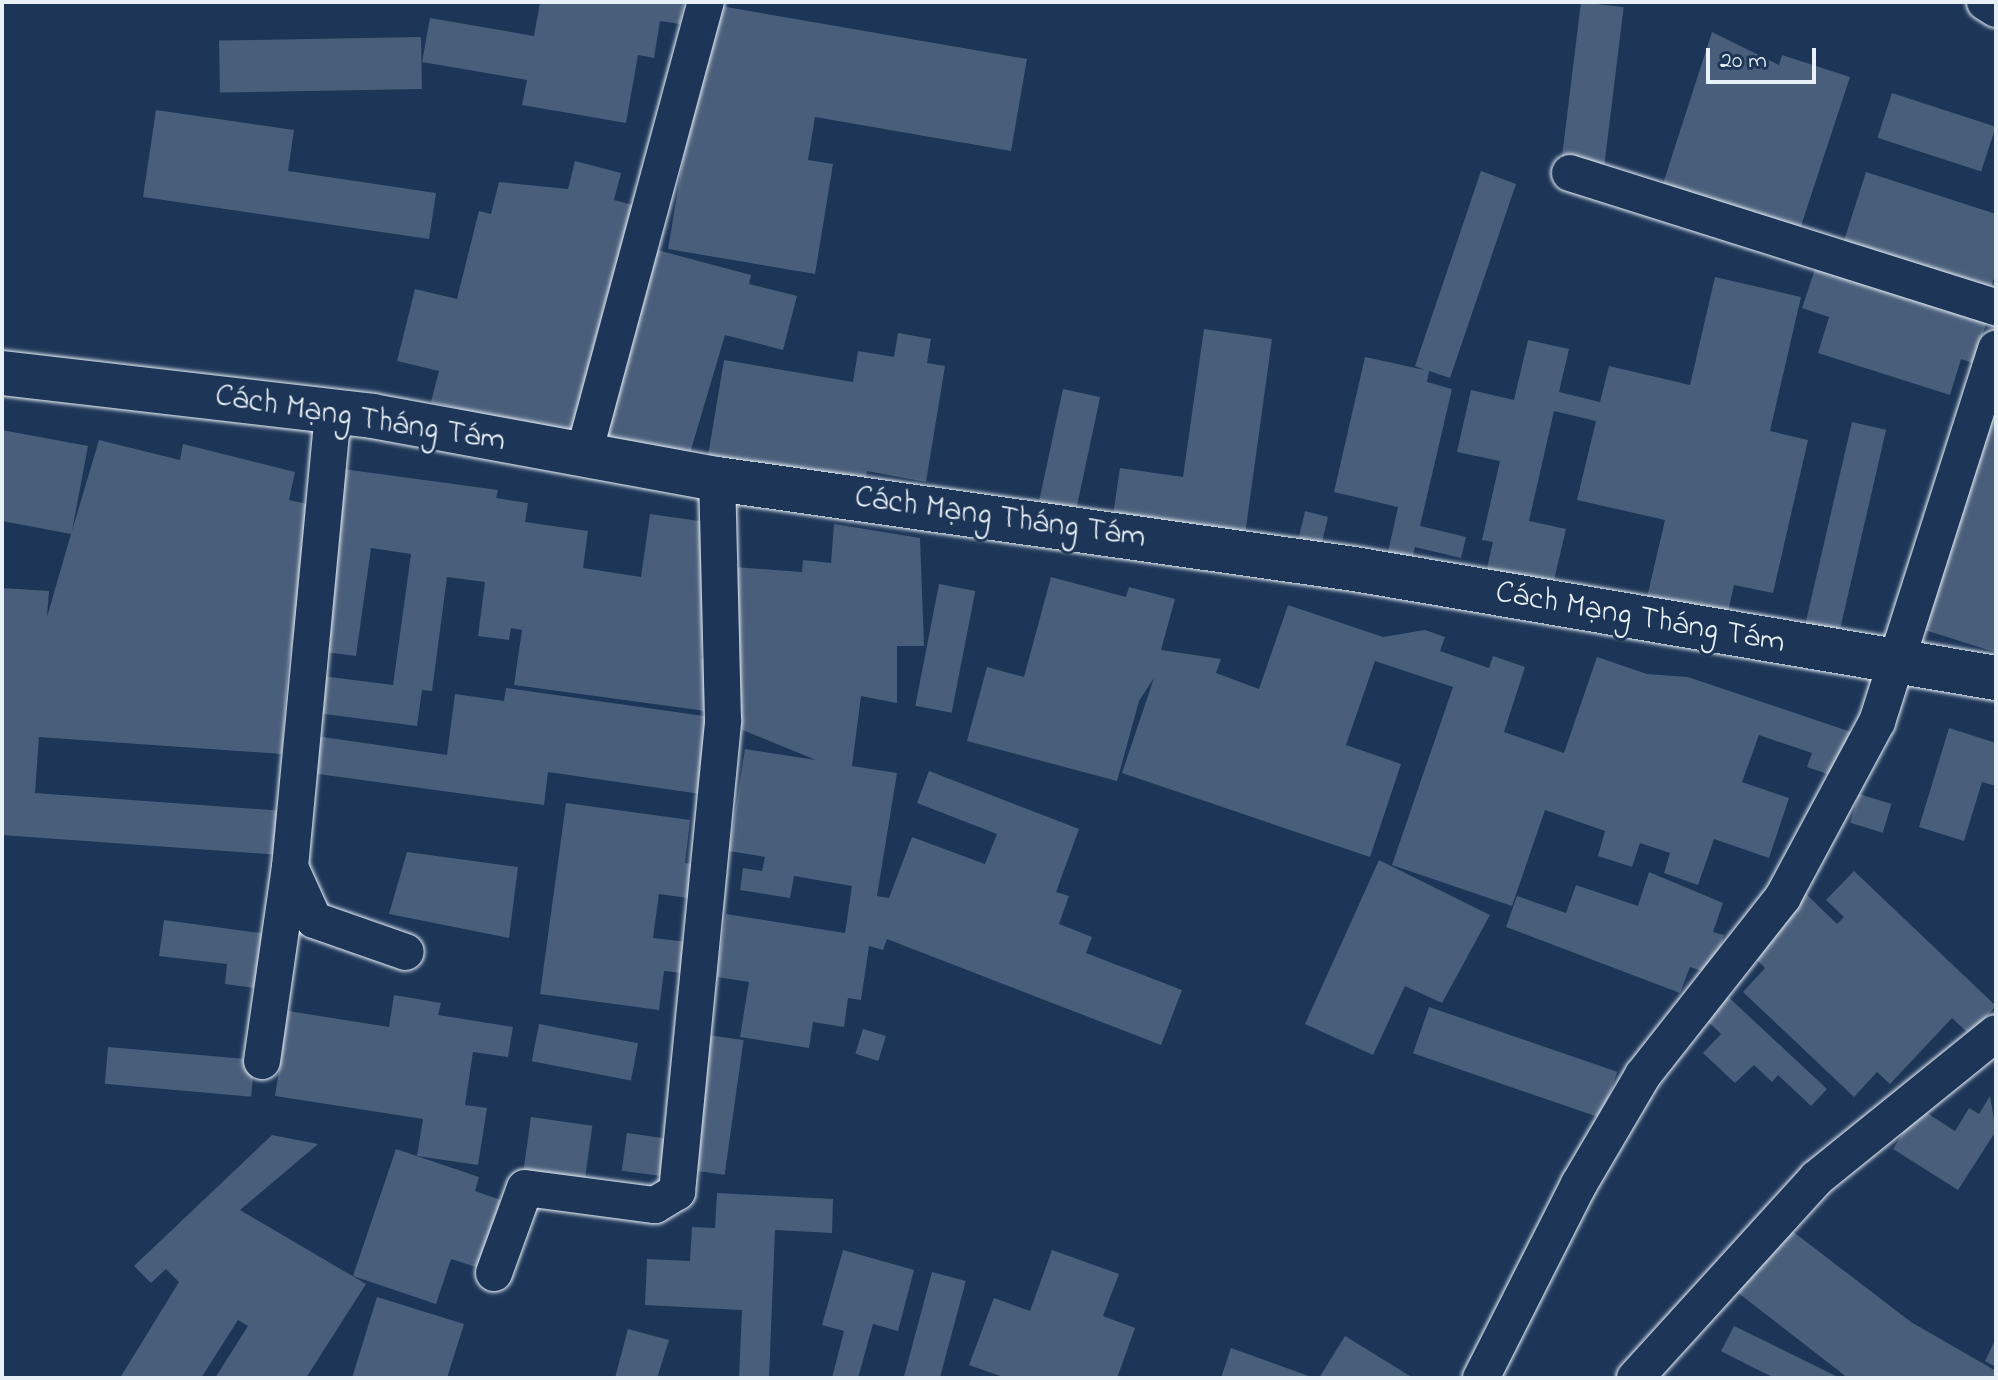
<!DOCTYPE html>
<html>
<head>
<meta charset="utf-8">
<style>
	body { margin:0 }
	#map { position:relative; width:1998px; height:1380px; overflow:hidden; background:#1d3557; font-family:"Indie Flower",sans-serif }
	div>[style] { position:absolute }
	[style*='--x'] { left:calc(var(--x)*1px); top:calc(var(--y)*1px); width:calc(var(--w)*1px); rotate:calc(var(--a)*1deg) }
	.building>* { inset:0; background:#495e7a; transform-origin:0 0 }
	.roads { filter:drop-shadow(0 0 2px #e8f1f8) drop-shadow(0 0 2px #e8f1f8) }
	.street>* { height:36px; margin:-18px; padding:0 18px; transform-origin:18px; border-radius:18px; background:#1d3557 }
	.secondary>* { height:44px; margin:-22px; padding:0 22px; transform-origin:22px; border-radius:22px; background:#1d3557 }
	span { translate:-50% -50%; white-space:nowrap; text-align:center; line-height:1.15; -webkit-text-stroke:6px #1d3557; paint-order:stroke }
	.street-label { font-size:32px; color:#e8f1f8 }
	.frame { position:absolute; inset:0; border:4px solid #e8f1f8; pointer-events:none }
	.scale { position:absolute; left:1706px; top:48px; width:110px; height:36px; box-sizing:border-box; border:4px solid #e8f1f8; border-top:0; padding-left:10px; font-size:24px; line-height:28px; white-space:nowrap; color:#e8f1f8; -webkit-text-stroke:6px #1d3557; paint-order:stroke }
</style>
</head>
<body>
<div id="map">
	<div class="building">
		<i style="clip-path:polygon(540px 2px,684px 2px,680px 24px,660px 21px,654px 58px,638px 55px,626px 123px,522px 105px,527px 80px,422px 62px,430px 18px,534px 36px)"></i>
		<i style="left:1581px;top:2px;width:43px;height:161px;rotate:7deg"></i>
		<i style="clip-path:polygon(709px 4px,1027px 59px,1011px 151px,815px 117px,808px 160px,833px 164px,815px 274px,668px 249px)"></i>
		<i style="clip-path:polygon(1712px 32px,1779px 65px,1782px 55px,1850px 77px,1798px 235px,1661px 190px)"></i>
		<i style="left:421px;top:37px;width:52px;height:202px;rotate:89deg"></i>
		<i style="left:1892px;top:93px;width:109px;height:47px;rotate:18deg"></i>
		<i style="clip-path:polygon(156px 110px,294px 130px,288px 171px,436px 193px,429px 239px,143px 197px)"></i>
		<i style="clip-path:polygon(575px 161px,621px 173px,614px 200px,641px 207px,583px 440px,431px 402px,439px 371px,397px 361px,415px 289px,457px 299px,479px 211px,491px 214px,499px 182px,568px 189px)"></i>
		<i style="clip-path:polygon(1481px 171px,1516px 184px,1450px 378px,1429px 371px,1427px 382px,1452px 389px,1420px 526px,1466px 537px,1461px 558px,1415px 547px,1409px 571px,1385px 566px,1398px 507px,1334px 492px,1365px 357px,1425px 370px,1415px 366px)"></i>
		<i style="clip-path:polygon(1866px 172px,1996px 214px,1996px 272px,1987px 298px,1841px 250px)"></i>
		<i style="clip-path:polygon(646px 247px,751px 275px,749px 284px,797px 296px,783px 350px,725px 335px,685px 470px,595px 447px)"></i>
		<i style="clip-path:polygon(1816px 266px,1987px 321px,1973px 363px,1961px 359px,1950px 395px,1818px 353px,1829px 317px,1802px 308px)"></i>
		<i style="clip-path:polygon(1715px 277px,1801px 297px,1770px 431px,1808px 440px,1773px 593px,1734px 585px,1728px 612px,1688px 603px,1685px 615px,1645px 606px,1665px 520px,1577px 500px,1596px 421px,1554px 411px,1529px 521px,1566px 529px,1551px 593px,1483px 586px,1493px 542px,1482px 540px,1500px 461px,1457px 452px,1471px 390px,1514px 400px,1528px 340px,1569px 349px,1559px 392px,1600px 402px,1609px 366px,1690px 385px)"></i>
		<i style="clip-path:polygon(1204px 329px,1272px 339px,1244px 542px,1112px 522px,1120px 468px,1183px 477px)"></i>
		<i style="clip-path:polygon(898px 333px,931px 339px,927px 363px,945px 366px,926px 482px,867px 471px,865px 483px,708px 456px,724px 360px,853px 382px,858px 351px,894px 357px)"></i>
		<i style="left:1063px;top:389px;width:38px;height:122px;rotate:12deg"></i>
		<i style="clip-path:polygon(1996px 392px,1996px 649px,1995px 652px,1915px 627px)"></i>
		<i style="left:1852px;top:422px;width:35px;height:226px;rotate:13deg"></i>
		<i style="clip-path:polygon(2px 430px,88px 446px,72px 531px,99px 440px,180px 460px,183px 444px,295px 472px,289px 500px,316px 506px,288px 665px,282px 754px,39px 737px,35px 793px,285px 811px,281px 855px,2px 835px,2px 588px,49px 591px,47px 617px,71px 534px,2px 521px)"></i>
		<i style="clip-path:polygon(343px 469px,498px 490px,496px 498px,528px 503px,525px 522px,588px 531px,583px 568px,641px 577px,650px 514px,713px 523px,701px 658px,720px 660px,713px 712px,514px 685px,522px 630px,511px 628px,509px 640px,478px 636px,485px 582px,447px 577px,432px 691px,422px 690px,417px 726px,309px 712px,314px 675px,393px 685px,411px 554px,371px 548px,356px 656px,318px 651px)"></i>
		<i style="clip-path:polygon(1305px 511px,1328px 517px,1320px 550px,1295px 554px)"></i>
		<i style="clip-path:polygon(834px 524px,920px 538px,924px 646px,897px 646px,897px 703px,861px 696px,852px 766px,897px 773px,877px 896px,889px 898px,912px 837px,985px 864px,997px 834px,917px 803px,929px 771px,1079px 829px,1056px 892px,1069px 896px,1059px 924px,1092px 937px,1086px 953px,1182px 990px,1161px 1045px,887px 939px,883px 950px,869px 946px,861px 1000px,848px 998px,844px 1027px,813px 1022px,809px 1048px,740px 1037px,749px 982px,717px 977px,726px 914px,845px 933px,852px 886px,794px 876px,790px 898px,740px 890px,743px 868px,762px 871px,765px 857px,729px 851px,745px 749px,816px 760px,735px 727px,735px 567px,802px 572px,803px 560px,831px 563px)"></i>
		<i style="clip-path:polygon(1051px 577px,1126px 597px,1129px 587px,1175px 599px,1161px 650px,1221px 659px,1216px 673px,1259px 689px,1288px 605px,1383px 637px,1425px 630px,1445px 637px,1440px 651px,1489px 668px,1493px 656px,1525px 667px,1504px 732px,1564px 753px,1597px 657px,1647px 674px,1688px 677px,1854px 733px,1839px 778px,1807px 767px,1812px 753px,1759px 735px,1742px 782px,1789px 798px,1769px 858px,1714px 839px,1698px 885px,1664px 873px,1670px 853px,1640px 843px,1632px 867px,1598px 856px,1605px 831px,1545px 810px,1512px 906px,1392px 865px,1453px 687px,1375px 661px,1346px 745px,1401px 764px,1370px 857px,1122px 773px,1154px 678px,1139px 701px,1117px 781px,967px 741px,987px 667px,1024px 677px)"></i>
		<i style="left:939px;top:584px;width:37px;height:124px;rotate:11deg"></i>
		<i style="clip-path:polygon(506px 688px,718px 718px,708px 795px,548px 772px,544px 805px,311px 773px,316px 736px,447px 755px,455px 694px,504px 701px)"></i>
		<i style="clip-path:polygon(1949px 728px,1996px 743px,1996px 786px,1982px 782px,1964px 841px,1919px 827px)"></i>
		<i style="left:1859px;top:794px;width:34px;height:30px;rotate:17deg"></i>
		<i style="clip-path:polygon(566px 803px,690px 820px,685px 863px,699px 865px,695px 899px,659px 894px,653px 938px,688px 942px,683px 973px,664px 971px,659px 1010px,540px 994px)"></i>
		<i style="clip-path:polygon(407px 852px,518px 867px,509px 938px,389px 914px)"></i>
		<i style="clip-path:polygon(1379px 860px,1490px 915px,1442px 1003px,1405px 986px,1373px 1055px,1305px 1024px)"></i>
		<i style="clip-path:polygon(1854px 871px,1996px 1006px,1970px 1035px,1952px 1018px,1890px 1084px,1877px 1072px,1854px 1097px,1743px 992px,1765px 968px,1752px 955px,1800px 888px,1837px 924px,1844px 917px,1826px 900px)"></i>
		<i style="clip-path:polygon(1649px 872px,1723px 903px,1713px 932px,1724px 935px,1711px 974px,1690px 967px,1680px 993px,1506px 927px,1517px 896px,1566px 913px,1576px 885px,1638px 906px)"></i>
		<i style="clip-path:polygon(164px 920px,268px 934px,261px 989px,225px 984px,227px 964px,159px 956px)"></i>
		<i style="clip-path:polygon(1724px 993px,1827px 1089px,1811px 1106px,1778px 1075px,1772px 1082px,1754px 1065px,1735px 1083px,1703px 1053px,1721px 1034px,1702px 1016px)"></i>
		<i style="clip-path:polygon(394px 995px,441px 1003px,438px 1015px,513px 1027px,508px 1057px,473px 1052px,465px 1105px,487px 1108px,478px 1165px,417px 1156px,423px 1119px,275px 1096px,288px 1011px,389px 1027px)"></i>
		<i style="left:1429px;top:1007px;width:199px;height:49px;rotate:19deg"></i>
		<i style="left:539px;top:1024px;width:101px;height:38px;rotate:11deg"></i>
		<i style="left:863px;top:1029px;width:24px;height:26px;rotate:17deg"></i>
		<i style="left:700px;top:1034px;width:44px;height:136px;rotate:8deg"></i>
		<i style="left:108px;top:1047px;width:147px;height:37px;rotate:5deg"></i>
		<i style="clip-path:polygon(1990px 1096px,1996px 1131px,1958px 1190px,1893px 1149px,1919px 1108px,1955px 1131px,1969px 1108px,1979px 1114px)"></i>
		<i style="left:531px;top:1117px;width:62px;height:58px;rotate:8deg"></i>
		<i style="left:627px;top:1133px;width:43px;height:38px;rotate:8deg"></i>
		<i style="clip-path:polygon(272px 1135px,318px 1144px,240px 1210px,366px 1284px,306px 1378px,215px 1378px,248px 1326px,238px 1320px,201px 1378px,120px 1378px,179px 1282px,166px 1269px,151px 1283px,134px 1266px)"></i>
		<i style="clip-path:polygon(396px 1149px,479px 1177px,475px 1191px,512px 1204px,489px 1271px,451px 1259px,436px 1304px,353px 1276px)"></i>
		<i style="clip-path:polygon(717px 1193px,833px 1199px,832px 1233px,775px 1230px,769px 1378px,739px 1378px,742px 1310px,645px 1305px,647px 1259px,690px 1261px,692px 1227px,715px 1228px)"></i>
		<i style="clip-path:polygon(1783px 1224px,1911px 1322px,1996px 1371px,1996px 1378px,1848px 1378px,1733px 1289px)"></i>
		<i style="clip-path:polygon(843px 1250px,914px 1270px,898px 1331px,873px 1324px,858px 1378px,832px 1378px,844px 1331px,822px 1325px)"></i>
		<i style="clip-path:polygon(1052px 1250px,1119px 1274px,1103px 1316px,1135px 1328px,1117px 1378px,1006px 1378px,969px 1365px,994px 1298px,1030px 1311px)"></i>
		<i style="left:932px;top:1272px;width:35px;height:110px;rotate:15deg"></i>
		<i style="clip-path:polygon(377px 1297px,464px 1324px,447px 1378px,352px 1378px)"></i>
		<i style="clip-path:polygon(1734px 1326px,1767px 1342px,1840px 1378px,1775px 1378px,1754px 1368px,1721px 1351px)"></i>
		<i style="clip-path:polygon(628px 1329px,669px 1340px,657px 1378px,615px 1378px)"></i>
		<i style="clip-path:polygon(1345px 1336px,1397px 1368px,1413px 1378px,1319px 1378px)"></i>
		<i style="clip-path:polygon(1996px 1338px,1996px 1367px,1985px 1361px)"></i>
		<i style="clip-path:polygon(1231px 1348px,1314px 1378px,1221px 1378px)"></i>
	</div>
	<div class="roads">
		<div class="street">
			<i style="--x:1985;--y:2;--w:13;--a:32"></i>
			<i style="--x:1570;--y:173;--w:447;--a:17.5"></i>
			<i style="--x:583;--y:457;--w:471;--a:-74.9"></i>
			<i style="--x:290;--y:867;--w:58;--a:65.6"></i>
			<i style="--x:314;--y:920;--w:97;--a:19.2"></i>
			<i style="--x:262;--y:1061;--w:196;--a:-81.8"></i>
			<i style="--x:290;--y:867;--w:459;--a:-84.6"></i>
			<i style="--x:494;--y:1273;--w:90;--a:-70"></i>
			<i style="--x:525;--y:1188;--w:131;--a:7.5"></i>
			<i style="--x:655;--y:1205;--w:26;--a:-31"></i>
			<i style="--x:677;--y:1192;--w:474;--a:-84.4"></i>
			<i style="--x:723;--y:720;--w:241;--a:-91.4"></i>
			<i style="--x:1481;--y:1378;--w:217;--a:-63.2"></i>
			<i style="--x:1579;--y:1184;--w:126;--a:-59.6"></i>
			<i style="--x:1643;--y:1075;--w:226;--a:-51.8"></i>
			<i style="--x:1783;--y:897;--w:199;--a:-61.8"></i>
			<i style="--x:1877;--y:722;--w:392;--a:-72.3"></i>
			<i style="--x:1635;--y:1378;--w:270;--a:-47.7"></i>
			<i style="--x:1817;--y:1178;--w:230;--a:-39"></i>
		</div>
		<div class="secondary">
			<i style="--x:2;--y:373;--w:373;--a:6.6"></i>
			<i style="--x:373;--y:416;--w:350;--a:10.4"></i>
			<i style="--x:717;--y:479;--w:643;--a:8.04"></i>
			<i style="--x:1354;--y:569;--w:651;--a:9.64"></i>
		</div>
	</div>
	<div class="street-label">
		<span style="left:360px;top:420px;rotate:9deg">Cách Mạng Tháng Tám</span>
		<span style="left:1000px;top:519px;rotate:8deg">Cách Mạng Tháng Tám</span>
		<span style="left:1640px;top:619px;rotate:10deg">Cách Mạng Tháng Tám</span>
	</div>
	<div class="frame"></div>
	<div class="scale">20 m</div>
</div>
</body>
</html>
